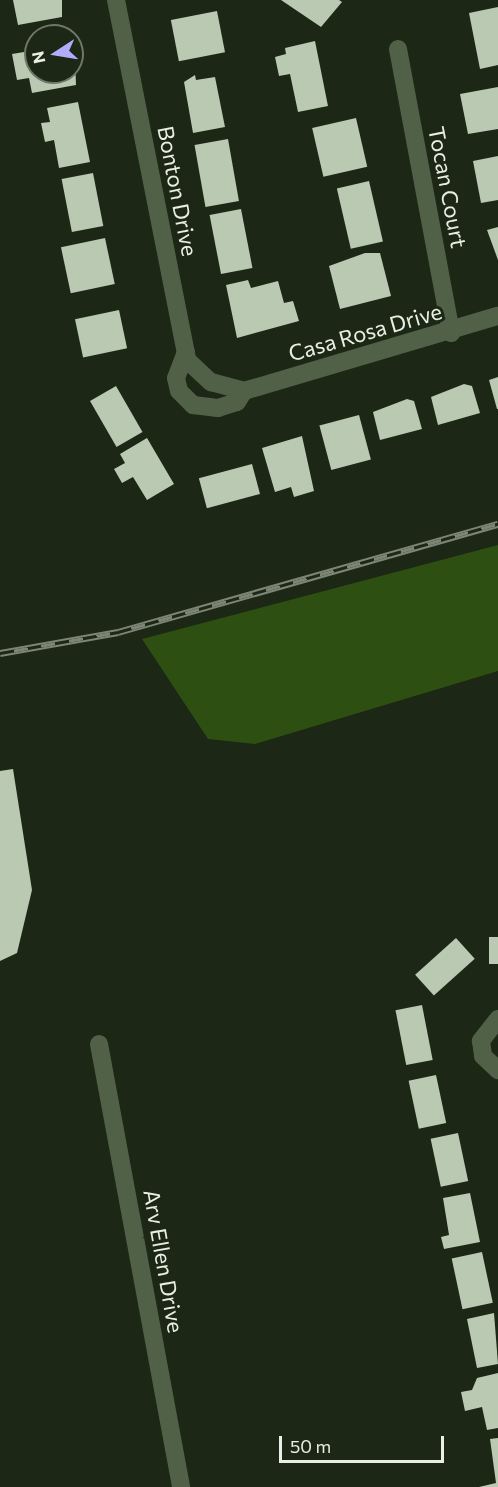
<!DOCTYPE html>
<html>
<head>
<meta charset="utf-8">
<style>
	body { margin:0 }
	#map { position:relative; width:498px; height:1487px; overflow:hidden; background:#1c2715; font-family:Commissioner,sans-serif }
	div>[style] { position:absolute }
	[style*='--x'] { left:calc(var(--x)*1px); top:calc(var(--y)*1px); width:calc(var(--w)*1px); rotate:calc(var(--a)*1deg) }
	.green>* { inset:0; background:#2d4f12 }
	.building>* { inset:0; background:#bac9b2; transform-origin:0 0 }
	.street>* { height:18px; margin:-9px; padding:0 9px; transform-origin:9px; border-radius:9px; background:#506147 }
	.rail>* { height:7px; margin-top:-3.5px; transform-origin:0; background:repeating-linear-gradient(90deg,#1c2715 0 14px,#7c8576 0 28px); box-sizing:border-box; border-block:2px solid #7c8576 }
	span { translate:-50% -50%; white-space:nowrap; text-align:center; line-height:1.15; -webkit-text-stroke:6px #1c2715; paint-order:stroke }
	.street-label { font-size:22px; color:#e8efe4 }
	.north { position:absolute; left:24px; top:24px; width:60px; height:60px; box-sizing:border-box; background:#1c2715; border:2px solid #6e7768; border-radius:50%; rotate:258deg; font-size:16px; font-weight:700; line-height:24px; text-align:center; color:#e8efe4 }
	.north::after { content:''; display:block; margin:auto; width:21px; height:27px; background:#afaefa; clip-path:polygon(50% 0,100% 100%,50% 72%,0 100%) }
	.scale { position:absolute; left:279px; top:1436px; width:165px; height:27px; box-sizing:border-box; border:3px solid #e8efe4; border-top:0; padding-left:8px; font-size:18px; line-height:21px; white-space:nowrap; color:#e8efe4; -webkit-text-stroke:4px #1c2715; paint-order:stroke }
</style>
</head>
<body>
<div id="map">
	<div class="green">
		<i style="clip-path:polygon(498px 545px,498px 671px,255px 744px,208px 739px,142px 639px)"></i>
	</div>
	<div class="building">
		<i style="clip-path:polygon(13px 0,62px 0,62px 17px,18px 25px)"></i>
		<i style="clip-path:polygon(281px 0,339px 0,342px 2px,321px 27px)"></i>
		<i style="clip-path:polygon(498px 7px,498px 65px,480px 69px,469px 13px)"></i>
		<i style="left:217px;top:11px;width:42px;height:47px;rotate:79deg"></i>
		<i style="clip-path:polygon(315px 41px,328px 106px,298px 112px,290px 74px,279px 76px,275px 57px,286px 54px,285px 48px)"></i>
		<i style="clip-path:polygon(36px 50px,36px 72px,72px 72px,75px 58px,76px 85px,32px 93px,29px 78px,17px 80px,12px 54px)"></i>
		<i style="clip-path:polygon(195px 75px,196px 80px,215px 77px,225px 127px,193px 133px,184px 82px)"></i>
		<i style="clip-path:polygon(498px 87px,498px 129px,468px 134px,460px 94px)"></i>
		<i style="clip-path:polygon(78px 102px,90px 162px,59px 168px,54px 140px,45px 142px,41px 123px,50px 122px,47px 108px)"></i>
		<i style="left:356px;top:118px;width:50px;height:45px;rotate:77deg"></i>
		<i style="left:228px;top:139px;width:63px;height:34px;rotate:80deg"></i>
		<i style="clip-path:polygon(498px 156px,498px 200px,481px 203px,473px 161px)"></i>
		<i style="left:93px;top:173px;width:54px;height:32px;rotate:79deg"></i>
		<i style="left:369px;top:181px;width:62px;height:33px;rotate:77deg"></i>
		<i style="left:241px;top:209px;width:60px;height:32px;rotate:79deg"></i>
		<i style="clip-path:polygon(498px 227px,498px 260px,487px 230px)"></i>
		<i style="left:105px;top:238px;width:47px;height:45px;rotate:78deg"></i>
		<i style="clip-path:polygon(365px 253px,380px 253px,391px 296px,340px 309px,329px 266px)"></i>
		<i style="clip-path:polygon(248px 280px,251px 288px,278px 281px,284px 303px,293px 301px,299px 321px,237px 338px,226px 285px)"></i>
		<i style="left:119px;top:310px;width:39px;height:45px;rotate:78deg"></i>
		<i style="clip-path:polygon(498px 377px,498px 409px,497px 409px,489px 380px)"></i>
		<i style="clip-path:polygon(464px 384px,472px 386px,480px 413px,438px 425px,431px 397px)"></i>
		<i style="left:116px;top:386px;width:53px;height:30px;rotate:60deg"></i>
		<i style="clip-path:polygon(407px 399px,414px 401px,422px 429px,380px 440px,373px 412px)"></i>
		<i style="left:359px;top:415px;width:46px;height:41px;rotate:75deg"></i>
		<i style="clip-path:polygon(302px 436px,314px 491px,294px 497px,291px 487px,275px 492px,262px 448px)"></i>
		<i style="clip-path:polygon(147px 438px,174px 484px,147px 500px,133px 477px,122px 483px,114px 469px,125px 463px,120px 454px)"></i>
		<i style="left:252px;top:464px;width:31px;height:55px;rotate:75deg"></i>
		<i style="clip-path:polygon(13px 769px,32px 890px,17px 953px,0 961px,0 771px)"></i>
		<i style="left:489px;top:937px;width:9px;height:27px"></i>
		<i style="left:456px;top:938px;width:28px;height:55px;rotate:48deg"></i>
		<i style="left:422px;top:1005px;width:56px;height:27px;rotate:79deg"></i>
		<i style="left:436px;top:1075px;width:49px;height:28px;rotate:78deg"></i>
		<i style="left:458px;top:1133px;width:49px;height:28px;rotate:78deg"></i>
		<i style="clip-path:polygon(470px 1193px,480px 1242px,444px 1249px,441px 1237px,449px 1235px,443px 1198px)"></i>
		<i style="left:482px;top:1252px;width:52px;height:31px;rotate:78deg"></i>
		<i style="clip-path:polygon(494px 1313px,498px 1364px,477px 1368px,467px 1319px)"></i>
		<i style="clip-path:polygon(498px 1373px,498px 1428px,487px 1430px,482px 1407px,465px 1411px,461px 1392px,472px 1390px,477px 1378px)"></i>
		<i style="clip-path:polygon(498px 1438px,498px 1487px,479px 1487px,496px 1483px,490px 1439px)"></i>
	</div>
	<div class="street">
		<i style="--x:116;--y:0;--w:367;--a:78.8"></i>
		<i style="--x:187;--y:360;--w:33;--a:43"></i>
		<i style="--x:211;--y:382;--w:34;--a:15"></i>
		<i style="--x:244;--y:391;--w:265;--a:-16.5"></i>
		<i style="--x:398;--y:49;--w:289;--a:79.4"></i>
		<i style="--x:186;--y:352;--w:28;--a:111"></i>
		<i style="--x:176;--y:378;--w:13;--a:77"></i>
		<i style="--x:179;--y:391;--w:20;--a:45"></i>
		<i style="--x:193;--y:405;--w:25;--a:7"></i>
		<i style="--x:218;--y:408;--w:20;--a:-18"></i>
		<i style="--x:237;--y:402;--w:13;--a:-58"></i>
		<i style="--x:498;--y:1019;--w:28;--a:128"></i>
		<i style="--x:481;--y:1041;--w:15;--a:82"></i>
		<i style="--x:483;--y:1056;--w:21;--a:43"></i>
		<i style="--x:99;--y:1044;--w:451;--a:79.5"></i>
	</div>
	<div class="rail">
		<i style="--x:0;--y:653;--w:120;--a:-10.1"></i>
		<i style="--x:118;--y:632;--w:395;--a:-15.9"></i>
	</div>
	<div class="street-label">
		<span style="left:448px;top:187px;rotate:79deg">Tocan Court</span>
		<span style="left:178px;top:191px;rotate:79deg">Bonton Drive</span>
		<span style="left:365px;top:332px;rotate:-16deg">Casa Rosa Drive</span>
		<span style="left:164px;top:1261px;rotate:80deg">Arv Ellen Drive</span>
	</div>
	<div class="north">N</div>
	<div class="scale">50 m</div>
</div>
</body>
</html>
